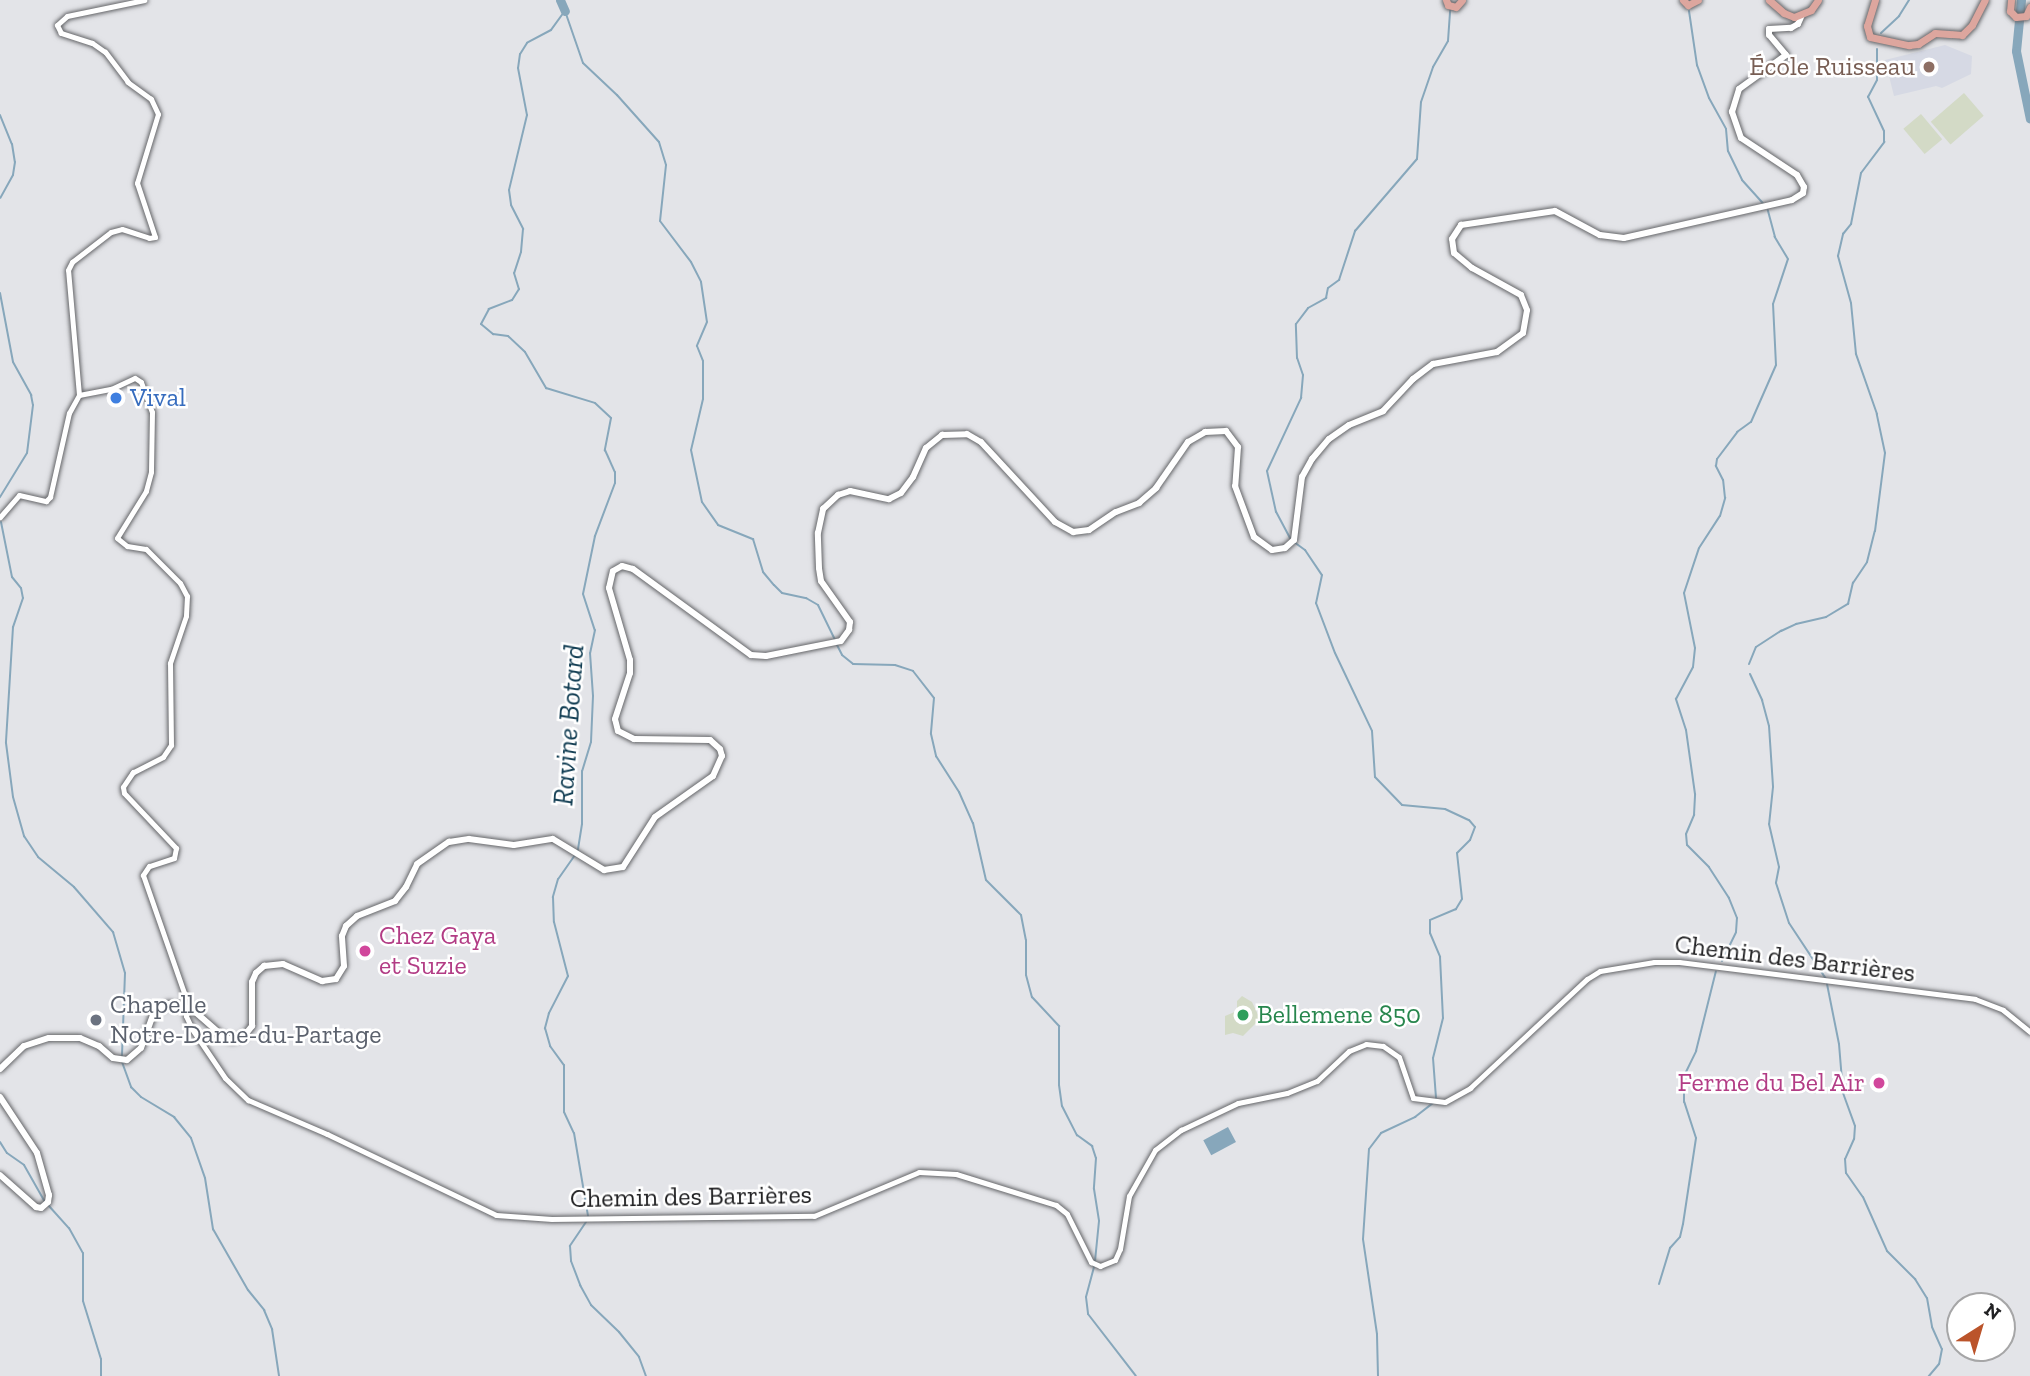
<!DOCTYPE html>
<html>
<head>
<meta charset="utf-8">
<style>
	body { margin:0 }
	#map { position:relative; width:2030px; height:1376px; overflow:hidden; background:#e3e4e8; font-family:"Zilla Slab",serif }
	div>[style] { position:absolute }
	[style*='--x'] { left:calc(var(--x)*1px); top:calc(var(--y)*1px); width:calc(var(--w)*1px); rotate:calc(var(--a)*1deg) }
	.built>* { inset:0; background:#d6d9e4 }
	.green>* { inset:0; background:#d3dac6; transform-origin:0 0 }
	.water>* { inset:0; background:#87a7bb; transform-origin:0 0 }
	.stream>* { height:2px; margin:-1px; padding:0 1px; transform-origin:1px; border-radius:1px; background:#87a7bb }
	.river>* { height:9px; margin:-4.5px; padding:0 4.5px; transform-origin:4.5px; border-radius:4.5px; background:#87a7bb }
	.roads { filter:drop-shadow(0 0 2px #656669) drop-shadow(0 0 2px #656669) }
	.tertiary>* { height:5px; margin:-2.5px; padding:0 2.5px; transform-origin:2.5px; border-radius:2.5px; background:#fff }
	.secondary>* { height:6px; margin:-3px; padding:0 3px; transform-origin:3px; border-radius:3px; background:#fff }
	.primary>* { height:7px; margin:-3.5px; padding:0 3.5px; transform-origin:3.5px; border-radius:3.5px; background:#dda69e }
	.dots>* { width:19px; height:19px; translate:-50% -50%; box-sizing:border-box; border:4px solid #fff; border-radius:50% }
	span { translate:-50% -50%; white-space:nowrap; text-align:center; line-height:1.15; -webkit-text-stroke:5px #fff; paint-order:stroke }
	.education-label { font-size:26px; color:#785e54 }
	.right { translate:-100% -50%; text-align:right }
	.shop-label { font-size:26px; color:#366cbe }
	.left { translate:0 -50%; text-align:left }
	.hotel-label { font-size:26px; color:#b23c85 }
	.street-label { font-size:26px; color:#212123 }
	.worship-label { font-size:26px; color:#5b616d }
	.leisure-label { font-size:26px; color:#27864d }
	.water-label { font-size:28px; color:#0f3b51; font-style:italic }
	.north { position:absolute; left:1946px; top:1292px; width:70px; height:70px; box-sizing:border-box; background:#fff; border:2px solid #a6a6a7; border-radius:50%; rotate:37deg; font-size:19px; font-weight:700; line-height:28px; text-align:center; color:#212123 }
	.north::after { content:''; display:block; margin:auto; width:24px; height:32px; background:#bb542b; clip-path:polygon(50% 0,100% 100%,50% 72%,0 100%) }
</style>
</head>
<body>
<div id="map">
	<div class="built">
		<i style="clip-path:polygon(1945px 45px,1972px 56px,1971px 74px,1942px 88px,1936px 86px,1894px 96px,1885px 60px)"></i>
	</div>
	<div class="green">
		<i style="left:1964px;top:93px;width:30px;height:44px;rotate:49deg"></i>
		<i style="left:1921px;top:114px;width:33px;height:23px;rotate:50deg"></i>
		<i style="clip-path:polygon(1242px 996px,1252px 1002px,1260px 1019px,1243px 1036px,1233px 1033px,1225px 1035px,1225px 1016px,1237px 1011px,1237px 1001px)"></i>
	</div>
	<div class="water">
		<i style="left:1228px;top:1127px;width:17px;height:28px;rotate:62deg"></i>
	</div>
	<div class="stream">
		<i style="--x:565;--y:11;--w:55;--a:70.9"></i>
		<i style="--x:583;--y:63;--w:47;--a:43.3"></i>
		<i style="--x:617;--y:95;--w:63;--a:48.2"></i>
		<i style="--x:659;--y:142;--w:24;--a:73"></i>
		<i style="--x:666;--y:165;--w:56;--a:96.1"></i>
		<i style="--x:660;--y:221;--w:51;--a:52.9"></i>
		<i style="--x:691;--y:262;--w:22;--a:63"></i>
		<i style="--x:701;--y:282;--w:40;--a:81.5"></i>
		<i style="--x:707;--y:322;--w:26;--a:113"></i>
		<i style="--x:697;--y:346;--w:16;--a:68"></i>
		<i style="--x:703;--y:361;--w:38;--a:90"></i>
		<i style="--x:703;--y:399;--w:52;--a:103.2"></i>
		<i style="--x:691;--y:450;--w:53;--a:78.1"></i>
		<i style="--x:702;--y:502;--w:28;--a:55"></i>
		<i style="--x:718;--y:525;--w:38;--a:22"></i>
		<i style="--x:753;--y:539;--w:34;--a:73"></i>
		<i style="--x:763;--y:572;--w:17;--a:50"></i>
		<i style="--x:774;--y:585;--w:11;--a:45"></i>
		<i style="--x:782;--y:593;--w:25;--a:12"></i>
		<i style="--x:806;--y:598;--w:14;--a:30"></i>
		<i style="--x:818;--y:605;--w:39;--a:64"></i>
		<i style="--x:1689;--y:11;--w:55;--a:81.6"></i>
		<i style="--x:1697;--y:65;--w:35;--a:70"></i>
		<i style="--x:1709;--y:98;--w:35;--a:61"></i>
		<i style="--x:1726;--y:129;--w:22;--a:85"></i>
		<i style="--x:1728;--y:151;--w:32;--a:64"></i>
		<i style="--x:1742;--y:180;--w:31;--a:48"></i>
		<i style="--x:564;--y:12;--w:22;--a:126"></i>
		<i style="--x:551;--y:30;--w:27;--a:152"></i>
		<i style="--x:527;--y:43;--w:13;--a:122"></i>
		<i style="--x:520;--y:54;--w:14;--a:98"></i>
		<i style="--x:518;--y:68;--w:48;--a:79.2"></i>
		<i style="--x:527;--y:115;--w:77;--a:103.5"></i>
		<i style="--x:509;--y:190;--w:15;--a:82"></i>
		<i style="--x:511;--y:205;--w:27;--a:63"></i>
		<i style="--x:523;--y:229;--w:23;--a:95"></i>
		<i style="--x:521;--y:252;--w:22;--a:108"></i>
		<i style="--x:514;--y:273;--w:17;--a:73"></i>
		<i style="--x:519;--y:289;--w:13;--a:122"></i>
		<i style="--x:512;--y:300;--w:25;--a:159"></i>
		<i style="--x:489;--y:309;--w:17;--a:118"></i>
		<i style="--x:481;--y:324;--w:16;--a:40"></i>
		<i style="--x:493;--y:334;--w:15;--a:8"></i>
		<i style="--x:508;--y:336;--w:23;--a:43"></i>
		<i style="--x:525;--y:352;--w:42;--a:59.7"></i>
		<i style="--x:546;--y:388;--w:51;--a:17"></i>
		<i style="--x:595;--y:403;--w:22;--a:43"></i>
		<i style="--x:611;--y:418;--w:33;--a:101"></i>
		<i style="--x:605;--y:450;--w:24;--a:66"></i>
		<i style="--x:615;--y:472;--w:11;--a:90"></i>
		<i style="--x:615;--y:483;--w:57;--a:110.7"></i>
		<i style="--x:595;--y:536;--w:59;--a:101.7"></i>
		<i style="--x:583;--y:594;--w:38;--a:72"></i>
		<i style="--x:595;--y:630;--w:24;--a:102"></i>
		<i style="--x:590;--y:653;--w:43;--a:86"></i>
		<i style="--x:593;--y:696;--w:46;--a:92.5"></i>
		<i style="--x:591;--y:742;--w:30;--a:107"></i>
		<i style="--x:582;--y:771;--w:53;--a:90"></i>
		<i style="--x:582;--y:824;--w:26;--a:99"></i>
		<i style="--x:1881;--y:33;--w:25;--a:-43"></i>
		<i style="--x:1899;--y:16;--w:19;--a:-58"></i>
		<i style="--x:0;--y:115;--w:31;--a:68"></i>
		<i style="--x:12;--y:144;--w:18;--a:81"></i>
		<i style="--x:15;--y:162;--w:13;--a:99"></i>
		<i style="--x:13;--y:175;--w:26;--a:119"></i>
		<i style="--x:0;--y:293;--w:70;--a:79.3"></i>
		<i style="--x:13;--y:362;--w:38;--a:61"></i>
		<i style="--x:31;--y:395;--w:10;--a:79"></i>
		<i style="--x:33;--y:405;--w:48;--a:97.1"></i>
		<i style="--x:27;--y:453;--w:52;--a:121.5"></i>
		<i style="--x:1;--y:522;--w:56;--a:78.7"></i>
		<i style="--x:12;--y:577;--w:14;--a:51"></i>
		<i style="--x:21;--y:588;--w:10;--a:79"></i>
		<i style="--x:23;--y:598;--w:31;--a:109"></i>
		<i style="--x:13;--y:627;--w:116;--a:93.5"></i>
		<i style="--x:6;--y:743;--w:54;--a:82.6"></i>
		<i style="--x:13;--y:797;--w:41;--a:74.2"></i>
		<i style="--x:24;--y:836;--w:25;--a:56"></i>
		<i style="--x:38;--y:857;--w:47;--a:39.8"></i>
		<i style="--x:74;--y:887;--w:60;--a:49.1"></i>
		<i style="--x:113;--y:932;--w:43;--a:73.7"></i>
		<i style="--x:125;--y:973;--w:83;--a:92.1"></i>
		<i style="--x:1290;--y:538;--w:30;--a:-118"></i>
		<i style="--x:1276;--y:512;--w:42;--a:-102.4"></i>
		<i style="--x:1267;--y:471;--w:81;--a:-65"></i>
		<i style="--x:1301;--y:398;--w:23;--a:-85"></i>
		<i style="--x:1303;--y:375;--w:18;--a:-109"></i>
		<i style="--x:1297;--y:358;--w:34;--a:-92"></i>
		<i style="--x:1296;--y:324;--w:20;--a:-53"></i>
		<i style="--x:1308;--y:308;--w:21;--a:-29"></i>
		<i style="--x:1326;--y:298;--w:10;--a:-79"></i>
		<i style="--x:1328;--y:288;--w:14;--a:-36"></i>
		<i style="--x:1339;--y:280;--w:52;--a:-71.9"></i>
		<i style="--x:1355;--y:231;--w:95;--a:-49.3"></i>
		<i style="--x:1417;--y:159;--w:57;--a:-86"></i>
		<i style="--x:1421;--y:102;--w:37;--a:-71"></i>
		<i style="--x:1433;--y:67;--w:30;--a:-60"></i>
		<i style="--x:1448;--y:41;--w:31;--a:-86"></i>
		<i style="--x:1294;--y:542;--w:14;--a:36"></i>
		<i style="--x:1305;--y:550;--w:30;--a:56"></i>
		<i style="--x:1322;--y:575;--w:29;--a:102"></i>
		<i style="--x:1316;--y:603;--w:53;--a:69.2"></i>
		<i style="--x:1335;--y:653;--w:86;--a:64.6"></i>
		<i style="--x:1372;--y:731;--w:46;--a:86.3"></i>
		<i style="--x:1375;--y:777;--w:39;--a:46"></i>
		<i style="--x:1402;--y:805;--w:43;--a:5.3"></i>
		<i style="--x:1445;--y:809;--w:26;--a:25"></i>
		<i style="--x:1469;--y:820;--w:9;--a:49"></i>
		<i style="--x:1475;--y:827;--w:14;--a:111"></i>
		<i style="--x:1470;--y:840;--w:18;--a:135"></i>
		<i style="--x:1457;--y:853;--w:46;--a:83.8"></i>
		<i style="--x:1462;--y:899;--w:12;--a:121"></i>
		<i style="--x:1456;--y:909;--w:28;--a:157"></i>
		<i style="--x:1430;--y:920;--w:13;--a:90"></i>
		<i style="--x:1430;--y:933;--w:26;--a:67"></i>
		<i style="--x:1440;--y:957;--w:61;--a:87.2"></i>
		<i style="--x:1443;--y:1018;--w:41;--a:104"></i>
		<i style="--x:1433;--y:1058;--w:40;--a:85.7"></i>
		<i style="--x:837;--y:645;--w:11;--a:63"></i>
		<i style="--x:842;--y:655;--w:14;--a:39"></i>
		<i style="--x:853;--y:664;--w:42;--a:1.4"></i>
		<i style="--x:895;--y:665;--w:19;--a:18"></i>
		<i style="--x:913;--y:671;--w:34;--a:52"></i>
		<i style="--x:934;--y:698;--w:36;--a:95"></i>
		<i style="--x:931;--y:734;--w:23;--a:77"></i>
		<i style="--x:936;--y:756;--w:43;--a:57.4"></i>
		<i style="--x:959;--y:792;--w:34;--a:66"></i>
		<i style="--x:973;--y:823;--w:58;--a:77.2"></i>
		<i style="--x:986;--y:880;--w:49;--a:45"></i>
		<i style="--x:1021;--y:915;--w:25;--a:79"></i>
		<i style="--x:1026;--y:940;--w:35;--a:90"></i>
		<i style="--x:1026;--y:975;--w:23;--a:75"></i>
		<i style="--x:1032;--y:997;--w:40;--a:47"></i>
		<i style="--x:1059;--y:1026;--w:59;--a:90"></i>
		<i style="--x:1059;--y:1085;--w:21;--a:82"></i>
		<i style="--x:1062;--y:1106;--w:33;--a:63"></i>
		<i style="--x:1077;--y:1135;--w:19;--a:36"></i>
		<i style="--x:1092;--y:1146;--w:13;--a:72"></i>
		<i style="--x:1096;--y:1158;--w:31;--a:94"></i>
		<i style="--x:1094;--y:1189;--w:32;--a:81"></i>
		<i style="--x:1099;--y:1221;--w:40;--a:95.7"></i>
		<i style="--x:1749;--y:664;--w:18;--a:-68"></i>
		<i style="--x:1756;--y:647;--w:30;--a:-33"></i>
		<i style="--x:1781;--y:631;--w:17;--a:-25"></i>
		<i style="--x:1796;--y:624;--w:31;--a:-13"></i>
		<i style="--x:1826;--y:617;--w:26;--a:-31"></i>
		<i style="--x:1848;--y:604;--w:22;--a:-77"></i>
		<i style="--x:1853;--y:583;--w:25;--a:-56"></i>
		<i style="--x:1867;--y:562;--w:32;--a:-76"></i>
		<i style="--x:1875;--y:531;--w:79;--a:-82.7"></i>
		<i style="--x:1885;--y:453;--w:40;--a:-102"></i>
		<i style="--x:1877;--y:414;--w:64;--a:-109.3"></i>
		<i style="--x:1856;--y:354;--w:51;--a:-95.6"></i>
		<i style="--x:1851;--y:303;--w:49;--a:-105.5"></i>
		<i style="--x:1838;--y:256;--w:23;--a:-77"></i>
		<i style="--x:1843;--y:234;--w:13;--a:-51"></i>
		<i style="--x:1851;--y:224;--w:52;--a:-78.9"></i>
		<i style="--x:1861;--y:173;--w:39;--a:-53"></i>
		<i style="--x:1884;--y:142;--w:11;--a:-90"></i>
		<i style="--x:1884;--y:131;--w:38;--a:-115"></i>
		<i style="--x:1868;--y:97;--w:19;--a:-62"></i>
		<i style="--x:1877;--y:80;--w:31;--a:-90"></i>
		<i style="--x:1750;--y:674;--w:29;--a:65"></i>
		<i style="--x:1762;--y:700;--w:27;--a:75"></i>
		<i style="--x:1769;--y:726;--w:61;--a:86.2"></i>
		<i style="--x:1773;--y:787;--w:37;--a:96"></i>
		<i style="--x:1769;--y:824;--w:44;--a:76.9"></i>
		<i style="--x:1779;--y:867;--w:16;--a:101"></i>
		<i style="--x:1776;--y:883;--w:42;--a:72"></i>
		<i style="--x:1789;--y:923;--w:67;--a:56.5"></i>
		<i style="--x:575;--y:855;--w:29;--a:125"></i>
		<i style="--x:558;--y:879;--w:19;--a:106"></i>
		<i style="--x:553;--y:897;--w:25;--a:88"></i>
		<i style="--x:554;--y:922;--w:56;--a:75.5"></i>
		<i style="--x:568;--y:976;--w:42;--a:117.2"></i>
		<i style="--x:549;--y:1013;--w:16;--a:105"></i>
		<i style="--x:545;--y:1028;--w:19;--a:74"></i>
		<i style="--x:550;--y:1046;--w:24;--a:54"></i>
		<i style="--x:564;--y:1065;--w:47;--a:90"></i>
		<i style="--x:564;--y:1112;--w:23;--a:65"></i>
		<i style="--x:574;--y:1133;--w:84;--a:80.4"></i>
		<i style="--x:1722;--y:961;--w:32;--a:-64"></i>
		<i style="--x:1736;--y:932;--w:14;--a:-86"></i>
		<i style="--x:1737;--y:918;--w:22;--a:-112"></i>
		<i style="--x:1729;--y:898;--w:37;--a:-123"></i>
		<i style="--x:1709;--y:867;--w:31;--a:-135"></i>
		<i style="--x:1687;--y:845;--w:11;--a:-95"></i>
		<i style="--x:1686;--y:834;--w:21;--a:-67"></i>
		<i style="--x:1694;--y:815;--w:21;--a:-87"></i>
		<i style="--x:1695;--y:794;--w:65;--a:-98"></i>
		<i style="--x:1686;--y:730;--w:33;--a:-108"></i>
		<i style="--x:1676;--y:699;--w:36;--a:-62"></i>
		<i style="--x:1693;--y:667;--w:19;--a:-84"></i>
		<i style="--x:1695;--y:648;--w:56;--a:-101.3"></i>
		<i style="--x:1684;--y:593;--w:47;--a:-71.6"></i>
		<i style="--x:1699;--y:548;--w:38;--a:-57"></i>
		<i style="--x:1720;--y:516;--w:19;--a:-74"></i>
		<i style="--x:1725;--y:498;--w:18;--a:-96"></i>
		<i style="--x:1723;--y:480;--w:16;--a:-117"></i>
		<i style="--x:1716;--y:466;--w:7;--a:-82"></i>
		<i style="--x:1717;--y:459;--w:34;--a:-53"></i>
		<i style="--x:1737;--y:432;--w:17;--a:-36"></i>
		<i style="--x:1751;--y:422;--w:62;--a:-66.3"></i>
		<i style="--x:1776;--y:365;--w:61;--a:-92.8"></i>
		<i style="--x:1773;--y:304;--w:47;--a:-71.6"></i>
		<i style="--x:1788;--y:259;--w:26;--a:-121"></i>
		<i style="--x:1775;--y:237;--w:28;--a:-105"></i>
		<i style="--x:1827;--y:984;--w:61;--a:78.7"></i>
		<i style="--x:1839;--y:1044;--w:49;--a:85.3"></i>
		<i style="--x:1843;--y:1093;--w:35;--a:70"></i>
		<i style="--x:1855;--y:1126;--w:13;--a:94"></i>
		<i style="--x:1854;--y:1139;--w:22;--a:114"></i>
		<i style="--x:1845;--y:1159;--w:14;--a:86"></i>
		<i style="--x:1846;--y:1173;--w:29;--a:55"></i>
		<i style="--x:1863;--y:1197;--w:59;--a:66"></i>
		<i style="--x:1887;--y:1251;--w:40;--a:45"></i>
		<i style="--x:1915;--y:1279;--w:22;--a:58"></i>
		<i style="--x:1927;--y:1298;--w:29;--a:80"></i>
		<i style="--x:1932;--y:1327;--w:24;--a:66"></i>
		<i style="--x:1942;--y:1349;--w:15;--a:101"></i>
		<i style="--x:1939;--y:1364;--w:16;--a:130"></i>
		<i style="--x:122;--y:1062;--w:27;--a:70"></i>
		<i style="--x:131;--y:1087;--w:14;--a:45"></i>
		<i style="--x:141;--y:1097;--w:39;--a:31"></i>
		<i style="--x:174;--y:1117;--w:27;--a:51"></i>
		<i style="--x:191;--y:1138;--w:42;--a:70.7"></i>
		<i style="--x:205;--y:1178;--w:52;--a:81.1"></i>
		<i style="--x:213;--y:1229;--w:70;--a:60.2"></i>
		<i style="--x:248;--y:1290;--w:26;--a:51"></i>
		<i style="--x:264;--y:1310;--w:21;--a:67"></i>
		<i style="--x:272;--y:1329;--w:48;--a:81.5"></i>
		<i style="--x:0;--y:1142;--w:13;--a:58"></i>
		<i style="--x:7;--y:1153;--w:21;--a:35"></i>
		<i style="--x:24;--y:1165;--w:43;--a:60.4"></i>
		<i style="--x:49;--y:1206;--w:30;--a:48"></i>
		<i style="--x:69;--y:1228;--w:29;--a:61"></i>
		<i style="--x:83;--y:1253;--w:48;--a:90"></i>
		<i style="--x:83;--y:1301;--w:61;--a:72.8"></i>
		<i style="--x:101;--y:1359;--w:17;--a:90"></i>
		<i style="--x:586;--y:1222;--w:29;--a:124"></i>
		<i style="--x:570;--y:1246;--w:15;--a:86"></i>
		<i style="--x:571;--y:1261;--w:26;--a:69"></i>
		<i style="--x:580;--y:1285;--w:23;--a:61"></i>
		<i style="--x:591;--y:1305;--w:39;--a:44"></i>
		<i style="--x:619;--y:1332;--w:32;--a:51"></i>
		<i style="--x:639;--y:1357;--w:20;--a:70"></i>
		<i style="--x:1094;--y:1267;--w:31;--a:105"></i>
		<i style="--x:1086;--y:1297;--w:17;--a:83"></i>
		<i style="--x:1088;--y:1314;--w:78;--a:52.3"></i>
		<i style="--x:1659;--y:1284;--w:38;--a:-73"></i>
		<i style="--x:1670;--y:1248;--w:15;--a:-48"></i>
		<i style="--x:1680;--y:1237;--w:13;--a:-77"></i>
		<i style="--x:1683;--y:1224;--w:87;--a:-81.4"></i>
		<i style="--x:1696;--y:1138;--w:38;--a:-108"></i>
		<i style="--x:1684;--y:1102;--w:26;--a:-90"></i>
		<i style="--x:1684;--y:1076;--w:28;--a:-64"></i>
		<i style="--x:1696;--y:1051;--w:82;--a:-76"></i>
		<i style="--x:1378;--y:1376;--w:42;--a:-91.4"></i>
		<i style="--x:1377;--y:1334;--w:96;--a:-98.4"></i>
		<i style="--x:1363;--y:1239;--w:90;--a:-86.2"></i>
		<i style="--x:1369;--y:1149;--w:20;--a:-53"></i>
		<i style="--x:1381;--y:1133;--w:38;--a:-25"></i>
		<i style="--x:1415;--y:1117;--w:23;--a:-38"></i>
	</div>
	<div class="river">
		<i style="--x:560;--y:0;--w:12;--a:66"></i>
		<i style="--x:2021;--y:0;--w:51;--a:95.6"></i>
		<i style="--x:2016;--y:51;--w:69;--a:78.4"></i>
	</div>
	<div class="roads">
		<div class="tertiary">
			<i style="--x:79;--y:395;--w:33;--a:-11"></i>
			<i style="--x:111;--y:389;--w:26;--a:-25"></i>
			<i style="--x:135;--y:378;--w:7;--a:34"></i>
			<i style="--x:141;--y:382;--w:32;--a:70"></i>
			<i style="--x:152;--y:412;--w:60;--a:91"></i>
			<i style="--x:151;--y:472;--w:20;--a:105"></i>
			<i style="--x:146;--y:491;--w:55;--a:121.7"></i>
			<i style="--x:117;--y:538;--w:13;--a:39"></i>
			<i style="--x:127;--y:546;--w:19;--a:9"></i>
			<i style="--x:146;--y:549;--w:48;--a:45"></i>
			<i style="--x:180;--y:583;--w:15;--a:62"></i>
			<i style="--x:187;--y:596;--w:20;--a:93"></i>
			<i style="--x:186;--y:616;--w:50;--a:108.8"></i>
			<i style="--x:170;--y:663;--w:82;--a:89.3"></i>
			<i style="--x:171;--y:745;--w:14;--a:124"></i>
			<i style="--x:163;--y:757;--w:34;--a:153"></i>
			<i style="--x:133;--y:772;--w:18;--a:124"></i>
			<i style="--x:123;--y:787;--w:6;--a:81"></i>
			<i style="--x:124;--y:793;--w:76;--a:46.6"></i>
			<i style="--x:176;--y:848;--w:10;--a:101"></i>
			<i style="--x:174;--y:858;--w:26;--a:162"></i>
			<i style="--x:149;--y:866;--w:11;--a:124"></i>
			<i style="--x:143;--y:875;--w:125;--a:70.8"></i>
			<i style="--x:184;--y:993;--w:13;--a:86"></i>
			<i style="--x:79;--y:395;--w:125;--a:-95"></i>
			<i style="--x:68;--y:270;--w:9;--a:-63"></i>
			<i style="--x:72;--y:262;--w:49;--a:-37.6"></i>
			<i style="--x:111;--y:232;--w:11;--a:-15"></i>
			<i style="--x:122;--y:229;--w:28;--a:18"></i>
			<i style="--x:149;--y:238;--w:6;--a:-9"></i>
			<i style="--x:155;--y:237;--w:57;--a:-108.4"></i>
			<i style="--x:137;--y:183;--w:72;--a:-73.1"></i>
			<i style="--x:158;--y:114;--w:17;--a:-115"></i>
			<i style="--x:151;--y:99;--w:29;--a:-144"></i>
			<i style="--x:128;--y:82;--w:38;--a:-127"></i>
			<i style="--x:105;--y:52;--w:16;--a:-145"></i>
			<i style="--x:92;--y:43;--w:33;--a:-162"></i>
			<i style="--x:61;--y:33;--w:9;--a:-117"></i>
			<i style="--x:57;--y:25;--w:13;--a:-42"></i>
			<i style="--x:67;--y:16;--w:79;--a:-11.7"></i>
			<i style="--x:0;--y:517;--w:29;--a:-49"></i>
			<i style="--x:19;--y:495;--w:28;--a:13"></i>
			<i style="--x:46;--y:501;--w:6;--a:-45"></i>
			<i style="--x:50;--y:497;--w:86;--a:-77.3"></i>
			<i style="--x:69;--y:413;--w:21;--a:-61"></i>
			<i style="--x:188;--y:1007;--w:9;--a:103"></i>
			<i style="--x:186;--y:1016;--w:14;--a:65"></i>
			<i style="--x:192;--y:1029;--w:59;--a:56"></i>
			<i style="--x:225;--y:1078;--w:32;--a:44"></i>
			<i style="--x:248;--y:1100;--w:86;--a:23.3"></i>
			<i style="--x:327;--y:1134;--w:187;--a:25.6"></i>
			<i style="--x:496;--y:1215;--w:56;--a:4.1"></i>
			<i style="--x:552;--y:1219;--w:262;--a:-0.7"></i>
			<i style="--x:814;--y:1216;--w:114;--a:-22.7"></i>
			<i style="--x:919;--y:1172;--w:37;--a:3"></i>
			<i style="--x:956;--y:1174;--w:105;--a:17.2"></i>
			<i style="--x:1056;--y:1205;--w:14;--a:39"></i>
			<i style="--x:1067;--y:1214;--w:54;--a:63.4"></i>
			<i style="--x:1091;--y:1262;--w:10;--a:24"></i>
			<i style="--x:1100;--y:1266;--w:16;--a:-22"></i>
			<i style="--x:1115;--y:1260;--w:12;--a:-66"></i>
			<i style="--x:1120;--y:1249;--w:54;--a:-80.4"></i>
			<i style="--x:1129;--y:1196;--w:53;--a:-60.5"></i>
			<i style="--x:1155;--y:1150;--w:33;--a:-38"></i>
			<i style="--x:1181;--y:1130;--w:63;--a:-25.3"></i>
			<i style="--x:1238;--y:1103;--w:50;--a:-11.5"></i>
			<i style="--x:1287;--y:1093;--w:32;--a:-22"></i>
			<i style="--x:1317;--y:1081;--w:44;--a:-43.2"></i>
			<i style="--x:1349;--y:1051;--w:18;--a:-22"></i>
			<i style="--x:1366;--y:1044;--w:17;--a:7"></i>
			<i style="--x:1383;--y:1046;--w:19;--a:35"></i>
			<i style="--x:1399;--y:1057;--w:43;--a:71.1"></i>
			<i style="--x:1413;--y:1098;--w:32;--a:7"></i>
			<i style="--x:1445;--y:1102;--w:29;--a:-29"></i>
			<i style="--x:1470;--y:1088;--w:160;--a:-43"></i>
			<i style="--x:1587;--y:979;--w:15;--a:-32"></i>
			<i style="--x:1600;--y:971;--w:55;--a:-9.5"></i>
			<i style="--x:1654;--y:962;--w:25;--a:0"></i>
			<i style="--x:1679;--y:962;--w:298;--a:7.1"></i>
			<i style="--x:1975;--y:999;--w:30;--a:21"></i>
			<i style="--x:2003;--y:1010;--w:35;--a:39"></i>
		</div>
		<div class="secondary">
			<i style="--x:0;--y:1069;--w:33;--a:-44"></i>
			<i style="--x:24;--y:1046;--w:26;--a:-18"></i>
			<i style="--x:49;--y:1038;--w:31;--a:0"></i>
			<i style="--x:80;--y:1038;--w:21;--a:23"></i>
			<i style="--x:99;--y:1046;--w:18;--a:41"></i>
			<i style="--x:113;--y:1058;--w:14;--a:8"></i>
			<i style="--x:127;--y:1060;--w:18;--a:-41"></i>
			<i style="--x:141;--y:1048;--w:38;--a:-70"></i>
			<i style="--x:154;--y:1012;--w:17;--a:-28"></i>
			<i style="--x:169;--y:1004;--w:25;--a:14"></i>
			<i style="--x:193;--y:1010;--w:41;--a:41.1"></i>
			<i style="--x:224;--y:1037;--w:9;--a:21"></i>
			<i style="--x:232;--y:1040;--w:13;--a:-18"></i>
			<i style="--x:244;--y:1036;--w:13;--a:-51"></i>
			<i style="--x:252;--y:1026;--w:44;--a:-90"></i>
			<i style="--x:252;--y:982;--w:10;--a:-66"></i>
			<i style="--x:256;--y:973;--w:11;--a:-41"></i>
			<i style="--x:264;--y:966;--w:19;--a:-6"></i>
			<i style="--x:283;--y:964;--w:43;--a:23.6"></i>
			<i style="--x:322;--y:981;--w:14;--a:-8"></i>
			<i style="--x:336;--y:979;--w:15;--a:-58"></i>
			<i style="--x:344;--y:966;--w:30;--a:-94"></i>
			<i style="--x:342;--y:936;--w:11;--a:-68"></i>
			<i style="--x:346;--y:926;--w:15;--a:-42"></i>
			<i style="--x:357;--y:916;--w:41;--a:-21.5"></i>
			<i style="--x:395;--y:901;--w:18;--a:-52"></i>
			<i style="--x:406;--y:887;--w:25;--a:-64"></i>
			<i style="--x:417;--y:864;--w:39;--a:-35"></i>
			<i style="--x:449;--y:842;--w:20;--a:-9"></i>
			<i style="--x:469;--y:839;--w:45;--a:7.6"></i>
			<i style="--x:514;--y:845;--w:39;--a:-9"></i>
			<i style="--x:553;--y:839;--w:60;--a:31.3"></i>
			<i style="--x:604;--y:870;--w:19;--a:-9"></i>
			<i style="--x:623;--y:867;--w:59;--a:-57.4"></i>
			<i style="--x:655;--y:817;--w:71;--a:-35.3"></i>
			<i style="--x:713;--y:776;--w:22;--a:-66"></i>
			<i style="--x:722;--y:756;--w:7;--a:-106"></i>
			<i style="--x:720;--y:749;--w:13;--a:-138"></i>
			<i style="--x:710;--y:740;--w:76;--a:-179.2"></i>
			<i style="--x:634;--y:739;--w:18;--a:-153"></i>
			<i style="--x:618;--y:731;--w:12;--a:-104"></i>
			<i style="--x:615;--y:719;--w:48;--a:-71.9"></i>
			<i style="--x:630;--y:673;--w:13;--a:-90"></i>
			<i style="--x:630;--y:660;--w:75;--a:-106.3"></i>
			<i style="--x:609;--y:588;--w:17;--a:-77"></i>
			<i style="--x:613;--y:571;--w:10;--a:-29"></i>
			<i style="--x:622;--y:566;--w:11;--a:15"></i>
			<i style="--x:633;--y:569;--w:146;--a:36.1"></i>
			<i style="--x:751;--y:655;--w:15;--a:4"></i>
			<i style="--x:766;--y:656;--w:76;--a:-11.3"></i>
			<i style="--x:841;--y:641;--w:14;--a:-54"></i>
			<i style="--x:849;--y:630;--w:8;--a:-83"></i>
			<i style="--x:850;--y:622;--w:50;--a:-125.3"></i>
			<i style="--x:821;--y:581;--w:13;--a:-99"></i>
			<i style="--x:819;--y:568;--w:35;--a:-92"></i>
			<i style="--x:818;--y:533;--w:25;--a:-78"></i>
			<i style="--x:823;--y:509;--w:21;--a:-43"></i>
			<i style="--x:838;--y:495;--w:13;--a:-18"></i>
			<i style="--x:850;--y:491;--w:40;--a:12"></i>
			<i style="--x:889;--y:499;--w:13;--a:-27"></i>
			<i style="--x:901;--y:493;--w:20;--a:-53"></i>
			<i style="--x:913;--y:477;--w:32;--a:-66"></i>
			<i style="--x:926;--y:448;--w:21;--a:-39"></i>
			<i style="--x:942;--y:435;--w:25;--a:-2"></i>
			<i style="--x:967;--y:434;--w:16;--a:30"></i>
			<i style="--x:981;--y:442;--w:109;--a:47.2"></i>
			<i style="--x:1055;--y:522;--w:21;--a:29"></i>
			<i style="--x:1073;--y:532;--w:16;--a:-7"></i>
			<i style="--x:1089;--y:530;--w:32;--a:-34"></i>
			<i style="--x:1116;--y:512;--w:25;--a:-21"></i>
			<i style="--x:1139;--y:503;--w:23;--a:-41"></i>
			<i style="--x:1156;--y:488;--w:56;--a:-55.2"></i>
			<i style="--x:1188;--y:442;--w:20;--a:-30"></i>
			<i style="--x:1205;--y:432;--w:21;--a:-3"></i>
			<i style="--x:1226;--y:431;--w:20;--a:53"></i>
			<i style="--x:1238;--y:447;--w:39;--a:94"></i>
			<i style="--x:1235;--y:486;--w:54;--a:69.6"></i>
			<i style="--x:1254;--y:537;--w:22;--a:36"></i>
			<i style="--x:1272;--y:550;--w:13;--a:-9"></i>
			<i style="--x:1285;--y:548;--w:12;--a:-42"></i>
			<i style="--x:1294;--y:540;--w:64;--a:-82.8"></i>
			<i style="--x:1302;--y:477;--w:21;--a:-61"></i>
			<i style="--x:1312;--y:459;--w:26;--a:-50"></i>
			<i style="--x:1329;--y:439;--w:24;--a:-35"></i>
			<i style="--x:1349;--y:425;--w:37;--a:-22"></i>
			<i style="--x:1383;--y:411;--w:44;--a:-46.8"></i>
			<i style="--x:1413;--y:379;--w:25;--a:-37"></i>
			<i style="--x:1433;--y:364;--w:65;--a:-10.6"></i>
			<i style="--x:1497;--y:352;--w:32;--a:-36"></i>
			<i style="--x:1523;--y:333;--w:23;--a:-80"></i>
			<i style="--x:1527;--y:310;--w:16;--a:-112"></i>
			<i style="--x:1521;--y:295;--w:56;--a:-151.1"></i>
			<i style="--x:1472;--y:268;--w:23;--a:-140"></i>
			<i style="--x:1454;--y:253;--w:14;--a:-98"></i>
			<i style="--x:1452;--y:239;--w:17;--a:-57"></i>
			<i style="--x:1461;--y:225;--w:95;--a:-8.5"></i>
			<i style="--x:1555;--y:211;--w:51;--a:28.1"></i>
			<i style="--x:1600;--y:235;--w:24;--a:7"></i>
			<i style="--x:1624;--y:238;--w:172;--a:-12.7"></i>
			<i style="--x:1792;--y:200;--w:13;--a:-32"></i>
			<i style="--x:1803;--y:193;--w:6;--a:-81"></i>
			<i style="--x:1804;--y:187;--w:14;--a:-120"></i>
			<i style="--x:1797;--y:175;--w:67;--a:-146.5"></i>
			<i style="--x:1741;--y:138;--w:28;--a:-109"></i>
			<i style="--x:1732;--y:112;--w:24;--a:-73"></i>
			<i style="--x:1739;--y:89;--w:58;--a:-35.9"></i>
			<i style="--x:1786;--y:55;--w:26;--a:-130"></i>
			<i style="--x:1769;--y:35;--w:6;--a:-90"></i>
			<i style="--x:1769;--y:29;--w:22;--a:-3"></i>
			<i style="--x:1791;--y:28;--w:8;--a:-30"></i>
			<i style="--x:1798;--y:24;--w:10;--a:-66"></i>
			<i style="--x:0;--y:1097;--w:67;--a:56.5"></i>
			<i style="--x:37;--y:1153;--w:44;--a:74.1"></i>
			<i style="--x:49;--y:1195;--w:7;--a:98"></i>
			<i style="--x:48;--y:1202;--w:9;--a:139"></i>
			<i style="--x:41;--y:1208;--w:5;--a:-169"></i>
			<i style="--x:36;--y:1207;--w:48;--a:-138.4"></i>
		</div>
		<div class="primary">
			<i style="--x:1446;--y:0;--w:5;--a:68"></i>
			<i style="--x:1448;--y:5;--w:8;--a:14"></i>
			<i style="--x:1456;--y:7;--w:9;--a:-49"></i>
			<i style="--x:1683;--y:0;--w:7;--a:45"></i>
			<i style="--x:1688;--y:5;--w:11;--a:-27"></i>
			<i style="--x:1769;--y:0;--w:20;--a:41"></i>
			<i style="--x:1784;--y:13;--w:11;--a:22"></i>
			<i style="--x:1794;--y:17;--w:18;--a:-22"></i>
			<i style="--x:1811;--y:10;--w:12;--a:-55"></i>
			<i style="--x:1875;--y:0;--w:27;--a:107"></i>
			<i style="--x:1867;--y:26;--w:11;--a:75"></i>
			<i style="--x:1870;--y:37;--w:40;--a:12"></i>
			<i style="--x:1909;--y:45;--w:9;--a:-6"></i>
			<i style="--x:1918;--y:44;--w:20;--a:-33"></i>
			<i style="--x:1935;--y:33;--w:27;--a:4"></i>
			<i style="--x:1962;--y:35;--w:14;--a:-45"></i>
			<i style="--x:1972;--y:25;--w:28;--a:-63"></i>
			<i style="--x:2011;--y:0;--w:11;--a:95"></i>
			<i style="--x:2010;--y:11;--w:8;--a:45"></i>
			<i style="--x:2016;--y:17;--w:10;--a:-6"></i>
			<i style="--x:2026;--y:16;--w:10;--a:-66"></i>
		</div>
	</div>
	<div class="dots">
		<i style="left:1929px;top:67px;background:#8d6e63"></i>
		<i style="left:116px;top:398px;background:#3f7fe0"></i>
		<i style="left:365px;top:951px;background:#d1479c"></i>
		<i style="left:1243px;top:1015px;background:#2e9e5b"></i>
		<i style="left:96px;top:1020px;background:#6b7280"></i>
		<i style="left:1879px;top:1083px;background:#d1479c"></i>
	</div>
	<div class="education-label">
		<span class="right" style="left:1915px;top:67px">École Ruisseau</span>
	</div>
	<div class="shop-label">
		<span class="left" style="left:130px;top:398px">Vival</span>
	</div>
	<div class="hotel-label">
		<span class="left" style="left:379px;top:951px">Chez Gaya<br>et Suzie</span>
		<span class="right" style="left:1865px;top:1083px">Ferme du Bel Air</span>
	</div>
	<div class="street-label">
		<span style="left:1795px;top:959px;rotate:7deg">Chemin des Barrières</span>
		<span style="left:691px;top:1197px;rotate:-1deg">Chemin des Barrières</span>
	</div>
	<div class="worship-label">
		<span class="left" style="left:110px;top:1020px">Chapelle<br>Notre-Dame-du-Partage</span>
	</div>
	<div class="leisure-label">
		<span class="left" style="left:1257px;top:1015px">Bellemene 850</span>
	</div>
	<div class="water-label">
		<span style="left:569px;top:725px;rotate:-86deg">Ravine Botard</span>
	</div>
	<div class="north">N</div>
</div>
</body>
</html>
